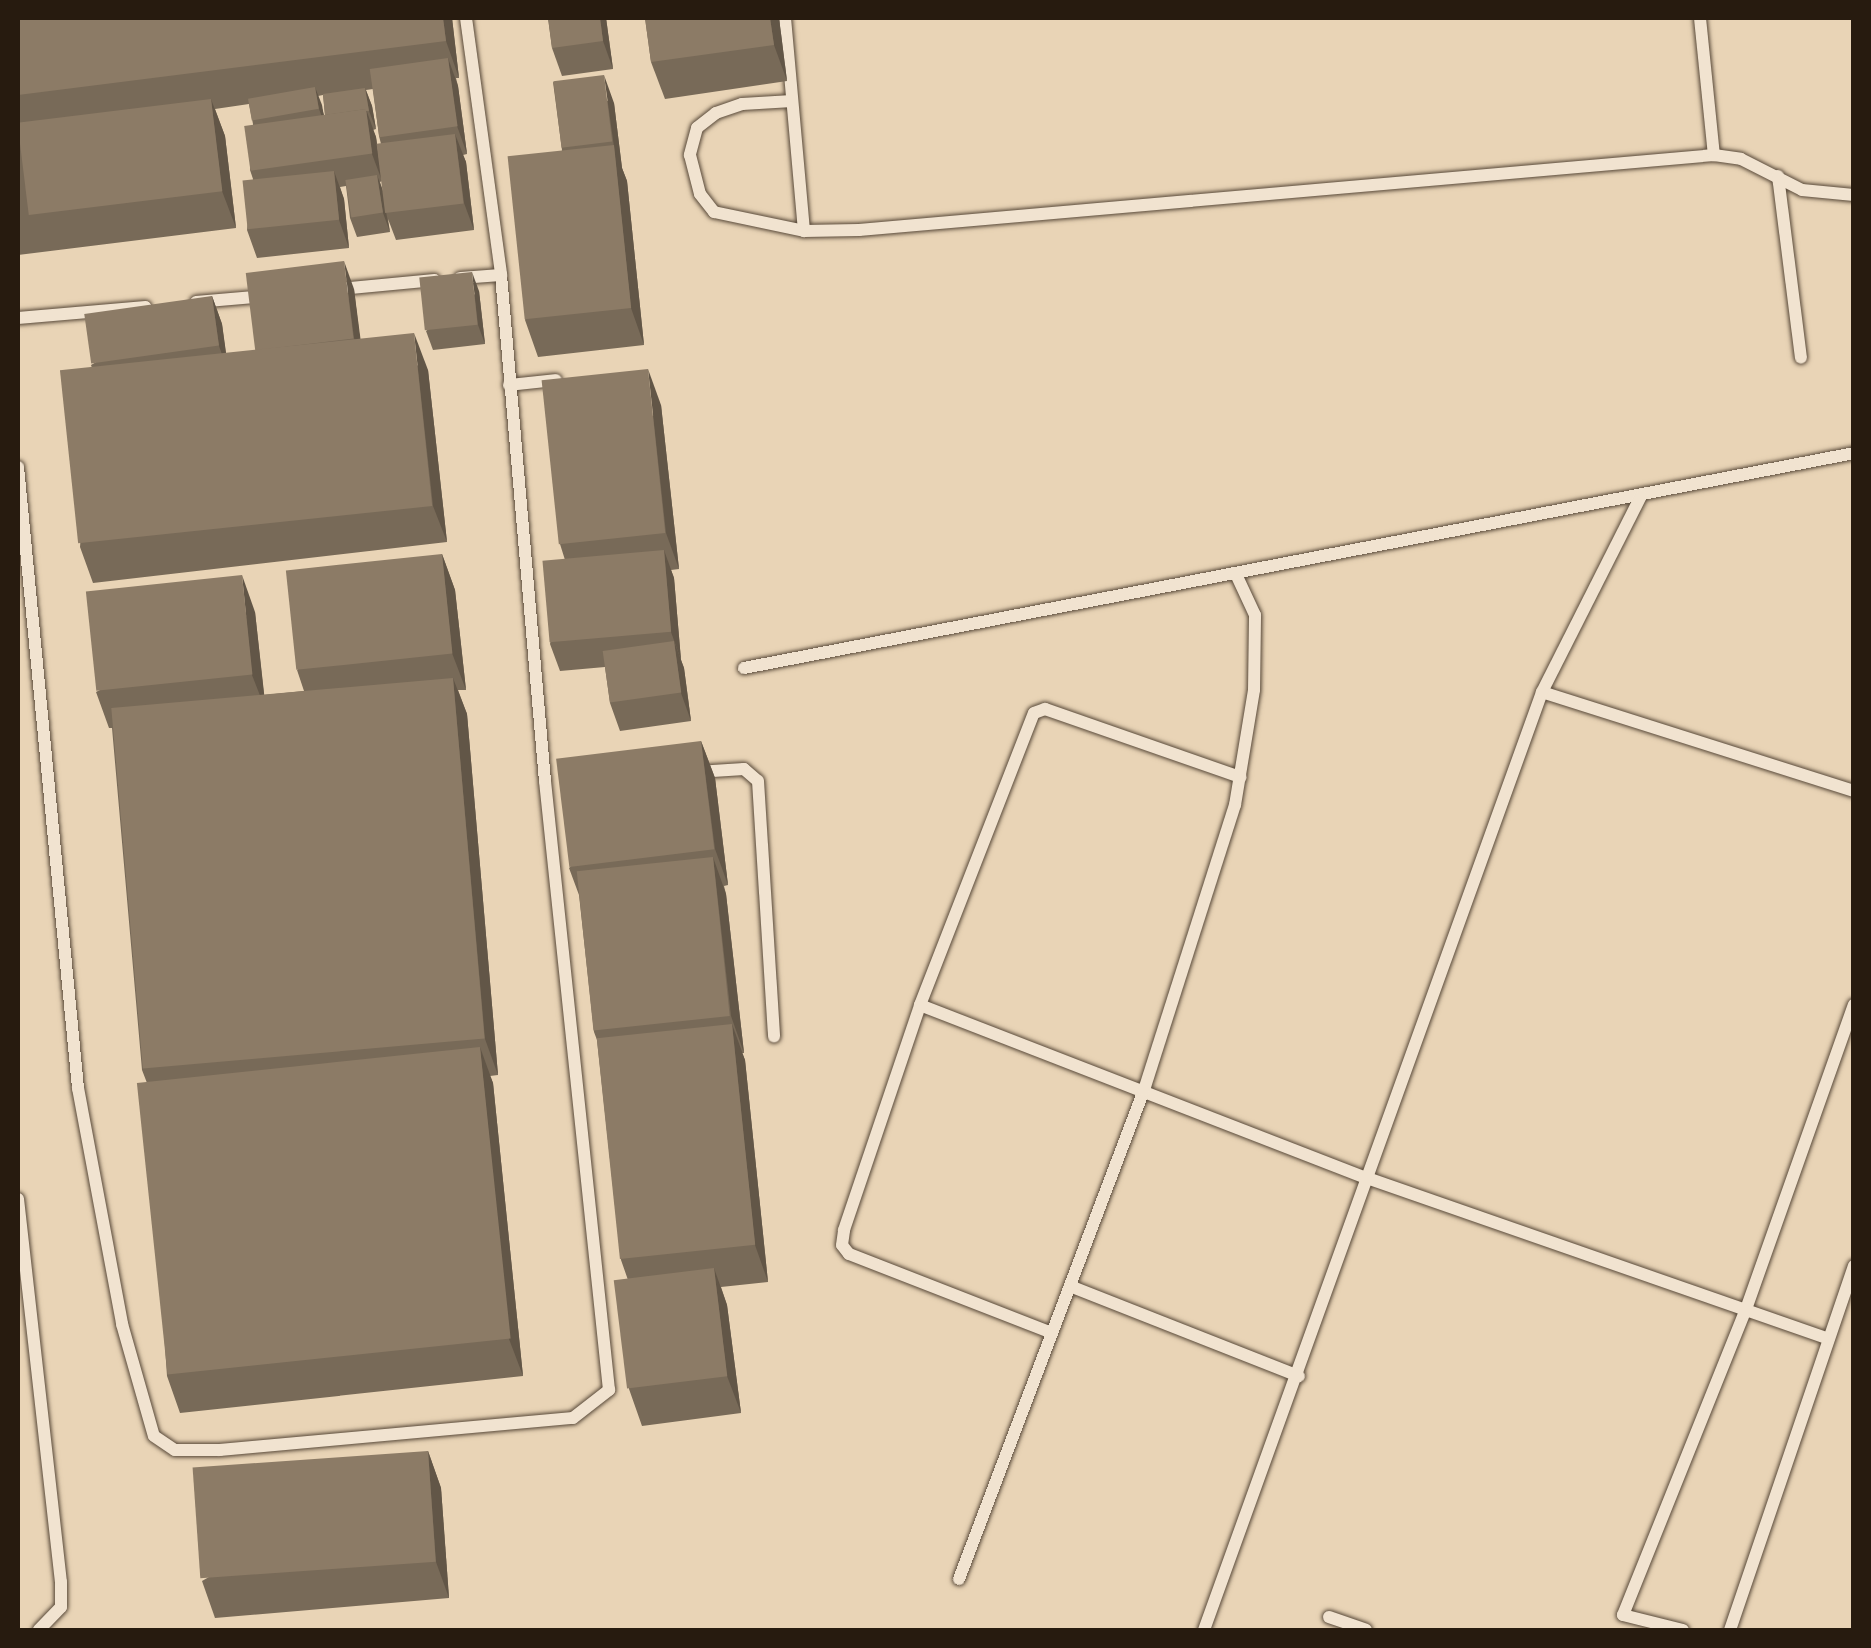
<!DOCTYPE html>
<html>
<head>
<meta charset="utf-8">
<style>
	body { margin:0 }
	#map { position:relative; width:1871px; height:1648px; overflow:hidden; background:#e9d4b6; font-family:"Sorts Mill Goudy",serif }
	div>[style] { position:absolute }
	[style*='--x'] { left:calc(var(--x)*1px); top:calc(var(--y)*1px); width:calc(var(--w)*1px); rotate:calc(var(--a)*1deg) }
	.roads { filter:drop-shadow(0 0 2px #584939) drop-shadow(0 0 2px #584939) }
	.service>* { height:12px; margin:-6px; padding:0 6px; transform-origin:6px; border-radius:6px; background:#f1e3d0 }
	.wall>* { inset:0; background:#786a58 }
	.shaded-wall>* { inset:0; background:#625647 }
	.building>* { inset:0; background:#8c7b66; transform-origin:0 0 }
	span { translate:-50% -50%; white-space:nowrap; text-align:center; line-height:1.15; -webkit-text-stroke:10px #f1e3d0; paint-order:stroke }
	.frame { position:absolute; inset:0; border:20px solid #271b0f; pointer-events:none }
</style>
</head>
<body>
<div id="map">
	<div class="roads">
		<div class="service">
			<i style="--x:466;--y:18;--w:259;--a:82.2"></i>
			<i style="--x:785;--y:18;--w:214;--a:84.9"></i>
			<i style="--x:804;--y:231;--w:55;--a:-1"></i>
			<i style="--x:859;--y:230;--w:858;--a:-5.01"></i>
			<i style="--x:1714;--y:155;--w:27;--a:8"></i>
			<i style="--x:1741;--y:159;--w:68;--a:26.9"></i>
			<i style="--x:1802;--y:190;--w:52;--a:5.5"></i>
			<i style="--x:1700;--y:18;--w:138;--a:84.2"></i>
			<i style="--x:792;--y:101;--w:50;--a:176.6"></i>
			<i style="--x:742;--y:104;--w:28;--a:161"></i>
			<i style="--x:716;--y:113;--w:24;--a:142"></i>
			<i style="--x:697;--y:128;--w:28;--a:105"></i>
			<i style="--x:690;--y:155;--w:40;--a:75.6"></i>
			<i style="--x:700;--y:194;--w:23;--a:52"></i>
			<i style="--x:714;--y:212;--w:92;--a:11.9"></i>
			<i style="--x:1778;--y:176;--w:183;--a:82.8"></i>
			<i style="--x:340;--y:289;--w:95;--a:-5.4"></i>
			<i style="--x:196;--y:302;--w:70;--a:-4.9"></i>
			<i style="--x:18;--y:318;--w:128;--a:-4.9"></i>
			<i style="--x:509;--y:385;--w:47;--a:-6.1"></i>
			<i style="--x:18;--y:467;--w:624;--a:84.48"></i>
			<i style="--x:78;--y:1088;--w:240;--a:79.4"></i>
			<i style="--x:122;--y:1324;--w:116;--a:74.1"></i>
			<i style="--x:154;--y:1436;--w:25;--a:34"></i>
			<i style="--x:175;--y:1450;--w:45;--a:0"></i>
			<i style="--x:220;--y:1450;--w:354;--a:-5.2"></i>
			<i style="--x:573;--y:1418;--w:46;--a:-37.9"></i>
			<i style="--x:609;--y:1390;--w:612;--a:-96"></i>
			<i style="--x:545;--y:781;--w:508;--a:-94.97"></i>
			<i style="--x:501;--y:275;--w:41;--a:175.8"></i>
			<i style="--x:744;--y:668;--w:1131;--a:-10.96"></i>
			<i style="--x:1542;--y:692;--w:327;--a:17.6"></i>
			<i style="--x:697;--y:772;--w:47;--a:-3.7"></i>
			<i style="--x:744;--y:769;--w:18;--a:41"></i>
			<i style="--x:758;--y:781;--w:256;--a:86.4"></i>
			<i style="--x:920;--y:1005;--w:479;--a:21.2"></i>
			<i style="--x:1367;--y:1178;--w:486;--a:19.2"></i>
			<i style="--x:18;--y:1199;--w:385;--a:83.6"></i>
			<i style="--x:61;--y:1582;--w:25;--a:90"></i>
			<i style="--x:61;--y:1607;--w:32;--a:134"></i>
			<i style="--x:1070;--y:1286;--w:246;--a:21.5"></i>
			<i style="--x:1052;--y:1333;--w:218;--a:-158.7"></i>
			<i style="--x:849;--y:1254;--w:11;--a:-128"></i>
			<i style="--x:842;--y:1245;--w:15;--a:-82"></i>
			<i style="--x:844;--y:1230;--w:237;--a:-71.3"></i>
			<i style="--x:920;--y:1005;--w:313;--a:-68.7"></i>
			<i style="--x:1034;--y:713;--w:12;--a:-20"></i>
			<i style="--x:1045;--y:709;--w:207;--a:19.2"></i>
			<i style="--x:959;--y:1579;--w:523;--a:-69.28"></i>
			<i style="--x:1144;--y:1090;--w:299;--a:-72.3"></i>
			<i style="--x:1235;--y:805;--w:117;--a:-80.6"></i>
			<i style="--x:1254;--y:690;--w:75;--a:-89.2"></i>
			<i style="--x:1255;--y:615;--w:45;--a:-114.9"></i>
			<i style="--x:1329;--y:1617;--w:39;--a:19"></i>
			<i style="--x:1204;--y:1630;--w:997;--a:-70.18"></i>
			<i style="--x:1542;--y:692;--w:220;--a:-63.2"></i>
			<i style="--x:1683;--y:1630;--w:62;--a:-166"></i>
			<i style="--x:1623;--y:1615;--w:327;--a:-68.1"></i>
			<i style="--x:1745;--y:1312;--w:326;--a:-70.5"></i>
			<i style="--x:1730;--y:1630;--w:385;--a:-71.2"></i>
		</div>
	</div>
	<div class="wall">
		<i style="clip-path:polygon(evenodd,18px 18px,452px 18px,459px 78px,456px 78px,458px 86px,467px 154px,463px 155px,466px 162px,474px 230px,396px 240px,388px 219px,390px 232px,357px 237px,350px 218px,346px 186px,340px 187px,344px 199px,349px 248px,257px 258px,247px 230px,253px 179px,250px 170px,253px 124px,249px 104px,215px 109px,225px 136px,236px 228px,18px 255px,18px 18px,373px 89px,379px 136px,381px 144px,383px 191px,380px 182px,382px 181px,376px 137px,373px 130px,376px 129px,372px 106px,366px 90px,373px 89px,18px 18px,323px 95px,325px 115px,324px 115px,318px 96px,323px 95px)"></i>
		<i style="clip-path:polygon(548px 18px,606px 18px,613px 69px,562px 76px,552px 48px)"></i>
		<i style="clip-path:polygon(645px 18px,779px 18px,787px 81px,665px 99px,651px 62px)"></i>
		<i style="clip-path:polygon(553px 82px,614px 103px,622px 168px,627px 181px,644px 345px,538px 357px,525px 320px,562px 150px)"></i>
		<i style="clip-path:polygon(354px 289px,360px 340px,428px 370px,447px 542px,93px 583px,80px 547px,93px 371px,91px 365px,212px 296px,222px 324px,226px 355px,255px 352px)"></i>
		<i style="clip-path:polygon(479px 291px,485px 344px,433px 350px,426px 331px)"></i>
		<i style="clip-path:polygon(661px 405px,679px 569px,671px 570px,674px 578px,681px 660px,684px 668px,691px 721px,620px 731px,610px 703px,605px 667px,560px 671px,550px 644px,565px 560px,560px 544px)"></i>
		<i style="clip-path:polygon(442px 554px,455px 590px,466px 690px,458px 690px,467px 714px,498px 1075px,490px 1076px,493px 1083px,523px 1376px,180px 1413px,167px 1376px,147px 1083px,142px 1070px,112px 728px,109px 728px,96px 692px,255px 612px,264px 695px,304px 691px,297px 670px)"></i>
		<i style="clip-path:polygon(701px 741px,715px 778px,728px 885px,724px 886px,726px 894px,744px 1053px,742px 1053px,745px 1060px,768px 1282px,721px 1287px,727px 1305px,741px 1413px,642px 1426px,629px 1389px,628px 1280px,621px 1260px,597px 1040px,594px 1032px,579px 895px,569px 868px)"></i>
		<i style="clip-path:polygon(428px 1451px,441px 1488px,449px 1598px,215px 1618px,202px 1581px)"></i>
	</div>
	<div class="shaded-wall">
		<i style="clip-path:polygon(443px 18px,452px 18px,459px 78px,446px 41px)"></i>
		<i style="clip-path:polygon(600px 18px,606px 18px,613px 69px,603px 41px)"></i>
		<i style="clip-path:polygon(770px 18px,779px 18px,787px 81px,774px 45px)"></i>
		<i style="clip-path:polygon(448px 58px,458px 86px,467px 154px,457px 126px)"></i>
		<i style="clip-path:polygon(604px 75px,614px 103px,622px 168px,627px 181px,644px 345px,631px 308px,614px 147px)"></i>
		<i style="clip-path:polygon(315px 87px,322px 105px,326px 128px,319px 109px)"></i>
		<i style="clip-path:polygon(365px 88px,372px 106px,376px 129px,369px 111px)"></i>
		<i style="clip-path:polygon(211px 99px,225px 136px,236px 228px,222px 191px)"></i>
		<i style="clip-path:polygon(366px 109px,376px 137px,382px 181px,372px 154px)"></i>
		<i style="clip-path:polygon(455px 134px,466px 162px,474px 230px,464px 203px)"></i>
		<i style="clip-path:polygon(334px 171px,344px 199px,349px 248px,339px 220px)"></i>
		<i style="clip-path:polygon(377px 175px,384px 194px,386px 212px,390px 232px,383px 213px)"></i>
		<i style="clip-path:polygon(344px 261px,354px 289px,364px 366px,354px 338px)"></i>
		<i style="clip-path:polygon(472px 272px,479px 291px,485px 344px,478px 325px)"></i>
		<i style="clip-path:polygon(212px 296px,222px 324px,229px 374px,219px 346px)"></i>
		<i style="clip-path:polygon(414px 333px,428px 370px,447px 542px,433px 506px)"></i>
		<i style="clip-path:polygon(648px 369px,661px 405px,679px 569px,666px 533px)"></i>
		<i style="clip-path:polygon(664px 550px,674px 578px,681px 660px,671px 632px)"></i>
		<i style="clip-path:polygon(442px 554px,455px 590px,466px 690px,452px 653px)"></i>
		<i style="clip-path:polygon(242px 575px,255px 612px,266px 711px,252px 675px)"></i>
		<i style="clip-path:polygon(674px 641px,684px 668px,691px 721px,681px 693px)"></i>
		<i style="clip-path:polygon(453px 678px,467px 714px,498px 1075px,485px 1039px)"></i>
		<i style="clip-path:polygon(701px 741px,715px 778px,728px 885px,715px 849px)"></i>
		<i style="clip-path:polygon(713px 857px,726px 894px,744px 1053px,731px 1016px)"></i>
		<i style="clip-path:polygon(732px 1024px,745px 1060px,768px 1282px,755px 1245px)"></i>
		<i style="clip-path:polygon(480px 1047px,493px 1083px,523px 1376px,509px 1339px)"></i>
		<i style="clip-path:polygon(714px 1268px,727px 1305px,741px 1413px,727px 1376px)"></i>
		<i style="clip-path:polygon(428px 1451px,441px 1488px,449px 1598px,436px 1562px)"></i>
	</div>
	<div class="building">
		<i style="clip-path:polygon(18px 18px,443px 18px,446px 41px,18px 95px)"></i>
		<i style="clip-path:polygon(548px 18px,600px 18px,603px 41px,552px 48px)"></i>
		<i style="clip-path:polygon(645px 18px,770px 18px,774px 45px,651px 62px)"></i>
		<i style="left:448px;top:58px;width:69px;height:79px;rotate:82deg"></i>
		<i style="left:604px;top:75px;width:67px;height:51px;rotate:83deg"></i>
		<i style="left:315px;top:87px;width:22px;height:68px;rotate:80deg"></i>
		<i style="clip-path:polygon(365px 88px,369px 111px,366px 111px,366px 109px,325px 115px,323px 94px)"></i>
		<i style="left:211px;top:99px;width:93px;height:195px;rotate:83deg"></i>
		<i style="left:366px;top:109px;width:45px;height:123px;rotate:82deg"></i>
		<i style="left:455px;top:134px;width:70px;height:79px;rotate:83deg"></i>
		<i style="left:614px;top:145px;width:164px;height:107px;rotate:84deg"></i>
		<i style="left:334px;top:171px;width:49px;height:92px;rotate:84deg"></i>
		<i style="left:377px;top:175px;width:38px;height:32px;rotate:81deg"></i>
		<i style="left:344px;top:261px;width:78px;height:99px;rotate:83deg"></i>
		<i style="left:472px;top:272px;width:53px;height:53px;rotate:84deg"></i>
		<i style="left:212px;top:296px;width:50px;height:129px;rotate:82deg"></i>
		<i style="left:414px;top:333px;width:174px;height:356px;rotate:84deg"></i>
		<i style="left:648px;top:369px;width:165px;height:107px;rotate:84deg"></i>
		<i style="left:664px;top:550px;width:82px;height:122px;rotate:85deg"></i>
		<i style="left:442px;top:554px;width:100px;height:157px;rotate:84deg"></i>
		<i style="left:242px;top:575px;width:100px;height:157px;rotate:84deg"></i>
		<i style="left:674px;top:641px;width:52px;height:72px;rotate:82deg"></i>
		<i style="left:453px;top:678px;width:362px;height:343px;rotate:85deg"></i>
		<i style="left:701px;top:741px;width:109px;height:146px;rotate:83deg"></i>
		<i style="left:713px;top:857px;width:160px;height:137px;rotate:84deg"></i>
		<i style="left:732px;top:1024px;width:222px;height:136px;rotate:84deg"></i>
		<i style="left:480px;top:1047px;width:293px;height:345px;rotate:84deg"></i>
		<i style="left:714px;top:1268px;width:109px;height:101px;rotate:83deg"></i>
		<i style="left:428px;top:1451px;width:111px;height:236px;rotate:86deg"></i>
	</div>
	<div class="frame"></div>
</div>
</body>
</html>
